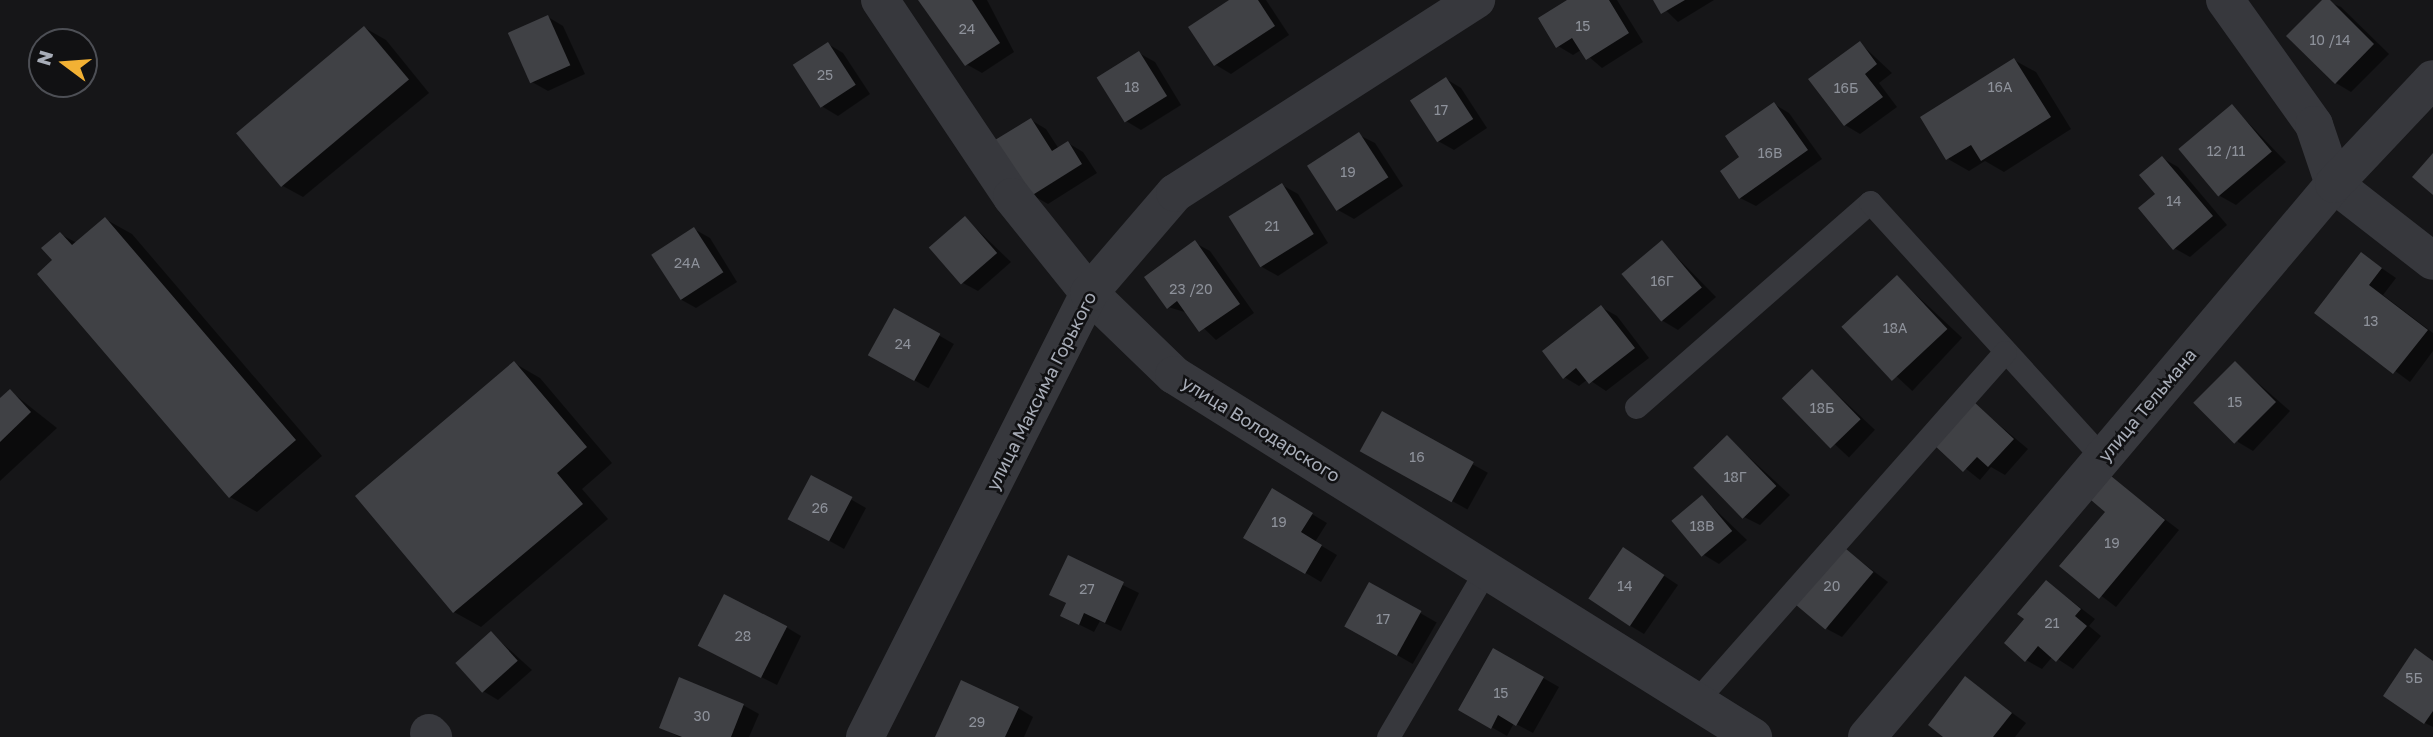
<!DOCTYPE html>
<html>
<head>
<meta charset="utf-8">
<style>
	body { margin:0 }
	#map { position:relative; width:2433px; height:737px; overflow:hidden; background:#161618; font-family:"Golos Text",sans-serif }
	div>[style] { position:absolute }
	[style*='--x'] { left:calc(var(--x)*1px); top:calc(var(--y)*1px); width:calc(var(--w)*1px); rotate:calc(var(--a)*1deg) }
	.shadow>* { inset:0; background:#0007; transform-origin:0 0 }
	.building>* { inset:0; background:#404145; transform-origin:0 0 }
	.service>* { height:23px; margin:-11.5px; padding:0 11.5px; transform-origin:11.5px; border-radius:11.5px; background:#37383d }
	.minor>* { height:38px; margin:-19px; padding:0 19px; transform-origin:19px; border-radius:19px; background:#37383d }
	span { translate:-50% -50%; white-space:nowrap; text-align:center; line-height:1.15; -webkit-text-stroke:5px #111113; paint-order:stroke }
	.number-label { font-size:14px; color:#8e929b }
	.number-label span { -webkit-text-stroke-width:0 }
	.street-label { font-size:18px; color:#a8adb8 }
	.north { position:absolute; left:28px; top:28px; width:70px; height:70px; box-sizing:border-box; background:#111113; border:2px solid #4d4f55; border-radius:50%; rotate:286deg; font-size:19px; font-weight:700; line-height:28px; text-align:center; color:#a8adb8 }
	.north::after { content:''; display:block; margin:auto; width:24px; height:32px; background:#f2b134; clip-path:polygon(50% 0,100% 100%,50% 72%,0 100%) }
</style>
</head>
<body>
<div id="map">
	<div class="shadow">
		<i style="clip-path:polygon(921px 0,987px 0,1014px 52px,982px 73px,966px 64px)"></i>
		<i style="clip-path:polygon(1232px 0,1266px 0,1289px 35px,1231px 74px,1216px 65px,1190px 28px)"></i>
		<i style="clip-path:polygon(1570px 0,1617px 0,1643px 42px,1602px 68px,1581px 50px,1573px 55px,1558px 46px)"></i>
		<i style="clip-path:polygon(1655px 0,1714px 0,1678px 22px)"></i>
		<i style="clip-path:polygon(2324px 0,2341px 7px,2389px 54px,2351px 92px,2336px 83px)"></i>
		<i style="clip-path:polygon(548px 17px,563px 26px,585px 74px,548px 91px,532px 82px)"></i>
		<i style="clip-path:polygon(365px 28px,386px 40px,429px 93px,303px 197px,281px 185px)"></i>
		<i style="clip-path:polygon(1860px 43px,1892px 73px,1879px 83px,1897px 107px,1860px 134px,1845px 125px)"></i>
		<i style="clip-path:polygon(828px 44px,843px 53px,870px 94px,838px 116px,823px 107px)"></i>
		<i style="clip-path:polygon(1139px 53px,1155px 62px,1181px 105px,1141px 130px,1126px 121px)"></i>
		<i style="clip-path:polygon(2014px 60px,2036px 72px,2071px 129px,2004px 172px,1985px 161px,1969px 171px,1948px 159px)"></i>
		<i style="clip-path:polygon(1446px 79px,1461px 88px,1487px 128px,1454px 150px,1438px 141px)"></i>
		<i style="clip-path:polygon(1774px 104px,1789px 113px,1822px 159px,1756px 206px,1740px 198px,1742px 157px)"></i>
		<i style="clip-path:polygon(2232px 106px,2286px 162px,2236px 205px,2220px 196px)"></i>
		<i style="clip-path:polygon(1031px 120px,1046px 129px,1059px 149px,1068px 143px,1083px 152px,1097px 173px,1048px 204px,1032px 195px)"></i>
		<i style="clip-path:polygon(1359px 135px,1375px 143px,1403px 186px,1354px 219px,1338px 210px)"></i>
		<i style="clip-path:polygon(2162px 158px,2178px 167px,2227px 225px,2190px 257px,2174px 248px)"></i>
		<i style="clip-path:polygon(1282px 185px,1298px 194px,1328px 243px,1278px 276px,1262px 267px)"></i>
		<i style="clip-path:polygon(965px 218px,1011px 262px,978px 291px,963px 283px)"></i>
		<i style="clip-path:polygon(105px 219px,132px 234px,322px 456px,257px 512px,230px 497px,54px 261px,60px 234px,77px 243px)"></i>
		<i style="clip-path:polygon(694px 229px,710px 238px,737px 282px,696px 308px,680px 299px)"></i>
		<i style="clip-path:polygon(1662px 242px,1716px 297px,1678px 330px,1663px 321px)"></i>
		<i style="clip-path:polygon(1195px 243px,1210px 251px,1254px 313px,1216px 340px,1188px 313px,1168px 307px)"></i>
		<i style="clip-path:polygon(2361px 254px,2396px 278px,2383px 295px,2433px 333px,2433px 351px,2410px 382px,2316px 312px)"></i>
		<i style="left:1897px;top:277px;width:89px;height:73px;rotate:43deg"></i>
		<i style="clip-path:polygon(1601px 307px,1617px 316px,1649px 358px,1606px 391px,1588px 379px,1579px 386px,1564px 377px)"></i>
		<i style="left:895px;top:310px;width:68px;height:51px;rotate:30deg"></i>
		<i style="clip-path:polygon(514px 363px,540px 378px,612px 463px,582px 489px,608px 519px,481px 627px,454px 612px)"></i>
		<i style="clip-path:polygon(2235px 363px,2290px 411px,2253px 451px,2238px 442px)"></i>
		<i style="left:1812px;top:371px;width:86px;height:38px;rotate:43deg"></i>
		<i style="clip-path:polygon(10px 391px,57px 428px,0 481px,0 401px)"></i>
		<i style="clip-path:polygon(1973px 403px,2028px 449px,2005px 475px,1991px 467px,1980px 480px,1935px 444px)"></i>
		<i style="left:1382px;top:414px;width:121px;height:42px;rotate:29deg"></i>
		<i style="clip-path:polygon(1728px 438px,1790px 495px,1760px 525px,1744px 517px)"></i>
		<i style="clip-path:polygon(812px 477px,866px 508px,844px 549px,805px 527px)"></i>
		<i style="clip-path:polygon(2111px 478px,2179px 530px,2116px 607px,2062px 566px,2107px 511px)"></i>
		<i style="clip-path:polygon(1273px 491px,1327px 523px,1315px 542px,1337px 555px,1321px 582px,1245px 537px)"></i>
		<i style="clip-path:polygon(1702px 497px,1747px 540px,1719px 564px,1704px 555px)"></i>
		<i style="clip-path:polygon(1839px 545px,1888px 582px,1842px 637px,1827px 629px)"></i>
		<i style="clip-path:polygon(1624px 549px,1678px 585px,1644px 634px,1629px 625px)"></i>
		<i style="clip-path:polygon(1068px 558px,1139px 593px,1121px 631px,1100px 621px,1094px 632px,1078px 624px,1067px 604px,1051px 594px)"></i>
		<i style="clip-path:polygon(2047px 582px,2095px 619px,2089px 626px,2101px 636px,2073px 669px,2053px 656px,2042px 669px,2026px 660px,2026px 619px)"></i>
		<i style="left:1370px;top:584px;width:77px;height:48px;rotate:30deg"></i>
		<i style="clip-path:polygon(786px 627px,801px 636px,777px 685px,716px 654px)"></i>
		<i style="clip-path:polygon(491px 633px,532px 670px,498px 700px,483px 691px)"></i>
		<i style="clip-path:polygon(1494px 650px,1559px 687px,1533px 733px,1514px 723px,1507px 736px,1460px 709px)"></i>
		<i style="clip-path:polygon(2433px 661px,2433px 727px,2425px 723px)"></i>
		<i style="clip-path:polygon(1966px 679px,2026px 723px,2015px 737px,1946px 737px)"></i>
		<i style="clip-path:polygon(743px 705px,759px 714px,749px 737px,679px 737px,661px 727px)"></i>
		<i style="clip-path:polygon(1018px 708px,1033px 717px,1024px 737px,937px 737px)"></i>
	</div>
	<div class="building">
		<i style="clip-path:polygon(918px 0,972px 0,1000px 43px,965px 66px)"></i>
		<i style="clip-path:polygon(1229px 0,1258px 0,1275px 26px,1214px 66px,1188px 27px)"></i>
		<i style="clip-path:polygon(1567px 0,1609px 0,1629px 33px,1586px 60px,1572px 38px,1556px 48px,1538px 18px)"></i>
		<i style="clip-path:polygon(1653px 0,1685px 0,1661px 14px)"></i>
		<i style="clip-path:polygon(2322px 0,2330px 0,2374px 44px,2335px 84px,2286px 36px)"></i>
		<i style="left:548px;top:15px;width:55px;height:44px;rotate:66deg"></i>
		<i style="left:364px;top:26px;width:70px;height:167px;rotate:50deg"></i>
		<i style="clip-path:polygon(1860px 41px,1877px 64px,1865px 74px,1883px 97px,1844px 126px,1808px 79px)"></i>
		<i style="left:828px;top:42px;width:51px;height:42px;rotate:57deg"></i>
		<i style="left:1139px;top:51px;width:53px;height:50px;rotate:58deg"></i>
		<i style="clip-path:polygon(2014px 58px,2051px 117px,1981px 161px,1971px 145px,1946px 160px,1920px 117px)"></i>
		<i style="left:1446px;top:77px;width:50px;height:43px;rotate:57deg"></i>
		<i style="clip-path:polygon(1774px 102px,1808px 150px,1739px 199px,1720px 171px,1739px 157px,1725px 136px)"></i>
		<i style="left:2232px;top:104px;width:62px;height:70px;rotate:50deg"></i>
		<i style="clip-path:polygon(1031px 118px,1052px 151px,1068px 141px,1082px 164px,1031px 196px,995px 140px)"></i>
		<i style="left:1359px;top:132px;width:54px;height:62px;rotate:57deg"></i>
		<i style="clip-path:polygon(2433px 153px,2433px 195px,2412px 177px)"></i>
		<i style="clip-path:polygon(2162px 156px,2213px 216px,2173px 250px,2138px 208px,2155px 194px,2139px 175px)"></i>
		<i style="left:1282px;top:183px;width:60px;height:63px;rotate:58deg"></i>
		<i style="left:965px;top:216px;width:49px;height:48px;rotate:49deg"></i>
		<i style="clip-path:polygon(105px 217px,296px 440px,229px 498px,37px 274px,52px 260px,41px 248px,60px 232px,72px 245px)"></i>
		<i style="left:694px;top:227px;width:54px;height:51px;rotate:57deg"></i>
		<i style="clip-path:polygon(1195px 240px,1240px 304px,1199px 332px,1177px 301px,1167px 309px,1144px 277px)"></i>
		<i style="left:1662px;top:240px;width:62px;height:53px;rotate:50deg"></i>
		<i style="clip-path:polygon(2361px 252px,2382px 268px,2369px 285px,2428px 330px,2393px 374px,2314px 313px)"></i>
		<i style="left:1897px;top:275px;width:74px;height:76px;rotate:47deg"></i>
		<i style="clip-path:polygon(1601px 305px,1635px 348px,1589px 384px,1576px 368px,1563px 379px,1542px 351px)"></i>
		<i style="left:894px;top:308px;width:53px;height:54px;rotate:29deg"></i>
		<i style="clip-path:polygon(514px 361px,587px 447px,557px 473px,583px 504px,453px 613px,355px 496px)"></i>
		<i style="left:2235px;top:361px;width:58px;height:59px;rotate:45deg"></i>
		<i style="left:1812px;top:369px;width:70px;height:42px;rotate:46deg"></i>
		<i style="clip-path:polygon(10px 389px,31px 412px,0 442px,0 398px)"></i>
		<i style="clip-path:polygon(1973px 401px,2014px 439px,1988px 467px,1977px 457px,1963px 472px,1933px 444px)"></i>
		<i style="left:1382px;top:411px;width:105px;height:46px;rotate:29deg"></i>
		<i style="left:1727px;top:435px;width:71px;height:47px;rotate:46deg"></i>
		<i style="left:811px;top:475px;width:47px;height:50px;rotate:28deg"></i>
		<i style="clip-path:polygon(2111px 476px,2165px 520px,2099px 599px,2059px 566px,2105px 512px,2091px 500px)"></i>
		<i style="clip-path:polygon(1272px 488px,1313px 513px,1301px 532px,1322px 545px,1305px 574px,1243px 538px)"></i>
		<i style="left:1702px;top:495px;width:47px;height:40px;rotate:50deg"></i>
		<i style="left:1839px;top:543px;width:45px;height:75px;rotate:40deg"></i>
		<i style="left:1623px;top:547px;width:50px;height:62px;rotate:34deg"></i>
		<i style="clip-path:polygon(1068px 555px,1124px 582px,1105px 623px,1084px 613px,1079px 625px,1060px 616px,1066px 603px,1049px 595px)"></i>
		<i style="clip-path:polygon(2046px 580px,2081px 609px,2075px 616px,2087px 626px,2056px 662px,2038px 646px,2025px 662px,2004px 643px,2024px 619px,2017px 614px)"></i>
		<i style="left:1369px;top:582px;width:60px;height:51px;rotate:29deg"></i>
		<i style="left:724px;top:594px;width:71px;height:58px;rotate:27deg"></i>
		<i style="left:491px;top:631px;width:40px;height:48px;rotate:48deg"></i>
		<i style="clip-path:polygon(1493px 648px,1544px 677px,1516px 726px,1498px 715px,1491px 729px,1458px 710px)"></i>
		<i style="clip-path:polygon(2415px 648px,2433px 661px,2433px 711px,2424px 724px,2383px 696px)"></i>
		<i style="clip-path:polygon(1965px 676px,2012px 713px,1993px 737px,1943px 737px,1928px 725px)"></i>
		<i style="clip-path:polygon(679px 677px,744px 704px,731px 737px,682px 737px,659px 728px)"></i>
		<i style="clip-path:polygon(961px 680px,1019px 707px,1005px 737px,935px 737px)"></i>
	</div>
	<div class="service">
		<i style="--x:1636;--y:407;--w:311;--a:-41.2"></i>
		<i style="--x:1870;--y:202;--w:346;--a:47.7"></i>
		<i style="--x:1696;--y:701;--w:466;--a:-48.5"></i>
		<i style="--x:1388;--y:737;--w:194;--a:-59.6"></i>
	</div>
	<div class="minor">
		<i style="--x:880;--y:0;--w:237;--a:56.2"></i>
		<i style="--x:1012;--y:197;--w:123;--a:51.3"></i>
		<i style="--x:1089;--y:293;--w:118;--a:44"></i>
		<i style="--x:1174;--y:375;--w:683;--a:32.01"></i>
		<i style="--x:2225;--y:0;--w:153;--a:54.5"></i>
		<i style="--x:2314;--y:125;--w:62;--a:71.3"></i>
		<i style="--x:2334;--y:184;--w:125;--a:37.9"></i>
		<i style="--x:429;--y:733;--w:6;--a:45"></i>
		<i style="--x:865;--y:737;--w:497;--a:-63.2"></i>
		<i style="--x:1089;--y:293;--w:132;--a:-49.3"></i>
		<i style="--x:1175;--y:193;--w:358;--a:-32.7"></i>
		<i style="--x:1867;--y:737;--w:724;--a:-49.82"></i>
		<i style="--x:2334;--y:184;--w:144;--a:-46.7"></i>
	</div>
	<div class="number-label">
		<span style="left:1583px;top:26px">15</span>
		<span style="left:967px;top:29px">24</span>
		<span style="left:2330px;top:40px">10 /14</span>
		<span style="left:825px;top:75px">25</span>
		<span style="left:1132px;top:87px">18</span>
		<span style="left:2000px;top:87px">16А</span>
		<span style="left:1846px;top:88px">16Б</span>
		<span style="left:1441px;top:110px">17</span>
		<span style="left:2226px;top:151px">12 /11</span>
		<span style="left:1770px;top:153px">16В</span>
		<span style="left:1348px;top:172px">19</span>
		<span style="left:2174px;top:201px">14</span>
		<span style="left:1272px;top:226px">21</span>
		<span style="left:687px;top:263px">24А</span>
		<span style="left:1662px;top:281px">16Г</span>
		<span style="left:1191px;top:289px">23 /20</span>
		<span style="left:2371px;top:321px">13</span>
		<span style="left:1895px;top:328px">18А</span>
		<span style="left:903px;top:344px">24</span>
		<span style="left:2235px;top:402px">15</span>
		<span style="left:1822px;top:408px">18Б</span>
		<span style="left:1417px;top:457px">16</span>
		<span style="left:1735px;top:477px">18Г</span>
		<span style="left:820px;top:508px">26</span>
		<span style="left:1279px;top:522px">19</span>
		<span style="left:1702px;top:526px">18В</span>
		<span style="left:2112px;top:543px">19</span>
		<span style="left:1625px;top:586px">14</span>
		<span style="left:1832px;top:586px">20</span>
		<span style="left:1087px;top:589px">27</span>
		<span style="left:1383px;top:619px">17</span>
		<span style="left:2052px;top:623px">21</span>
		<span style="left:743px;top:636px">28</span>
		<span style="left:2414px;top:678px">5Б</span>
		<span style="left:1501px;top:693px">15</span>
		<span style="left:702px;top:716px">30</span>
		<span style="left:977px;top:722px">29</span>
	</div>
	<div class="street-label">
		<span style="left:1041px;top:391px;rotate:-63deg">улица Максима Горького</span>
		<span style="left:2147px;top:405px;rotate:-50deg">улица Тельмана</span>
		<span style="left:1261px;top:429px;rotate:32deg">улица Володарского</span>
	</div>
	<div class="north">N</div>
</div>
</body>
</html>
